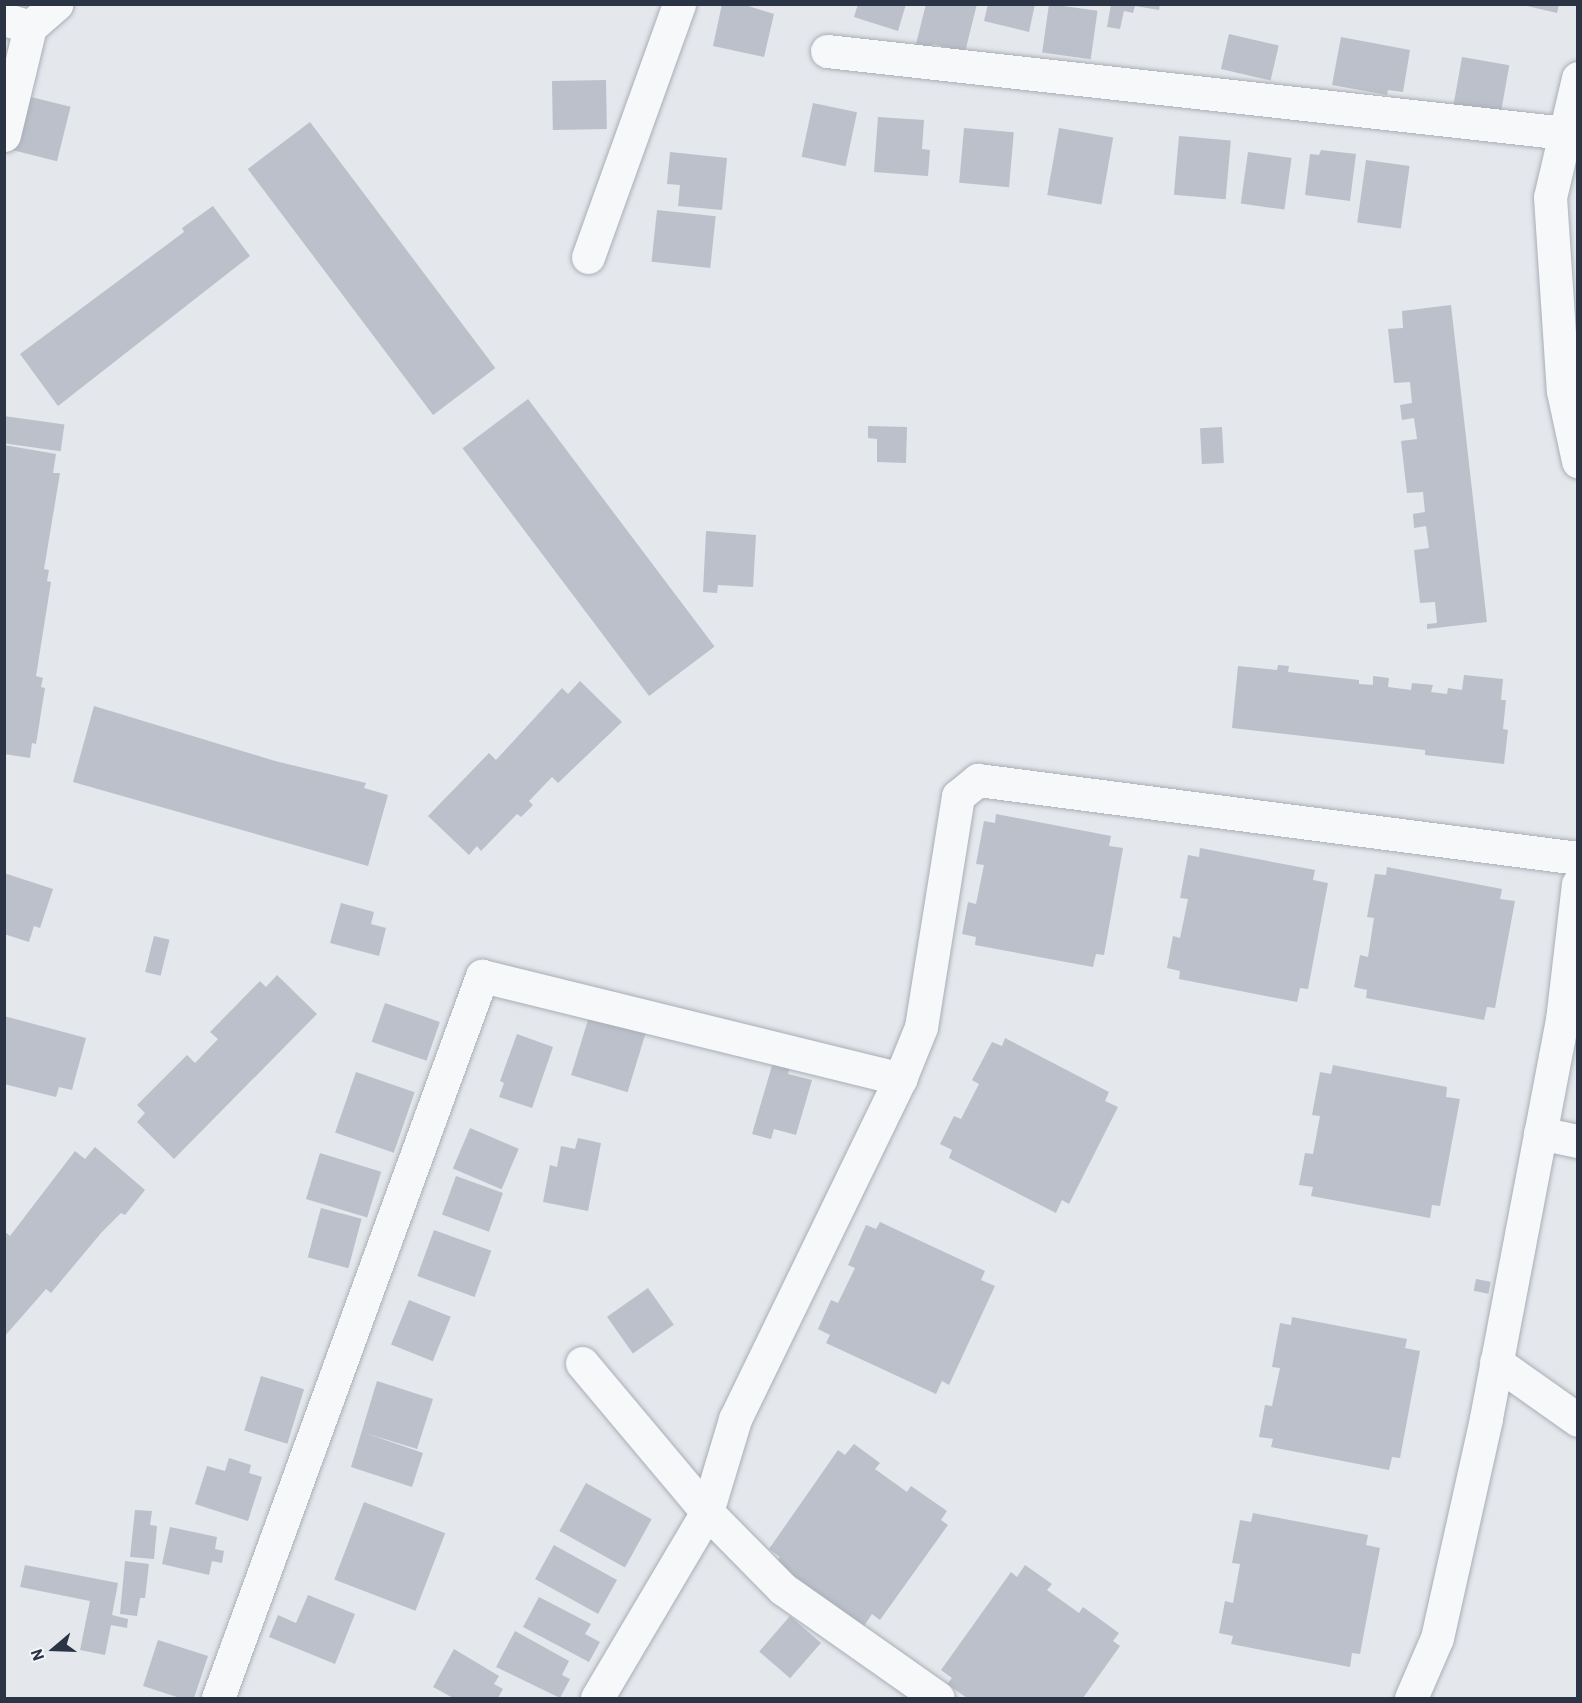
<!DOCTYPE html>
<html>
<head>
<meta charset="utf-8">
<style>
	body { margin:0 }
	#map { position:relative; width:1582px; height:1703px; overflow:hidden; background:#e4e7ec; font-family:Barlow,sans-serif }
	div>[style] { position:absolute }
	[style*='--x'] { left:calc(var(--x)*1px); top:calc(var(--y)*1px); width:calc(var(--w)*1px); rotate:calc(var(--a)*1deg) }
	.building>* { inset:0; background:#bbc0ca; transform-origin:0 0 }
	.roads { filter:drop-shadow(0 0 2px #a9aeb7) drop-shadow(0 0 2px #a9aeb7) }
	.minor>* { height:33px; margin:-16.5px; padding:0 16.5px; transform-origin:16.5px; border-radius:16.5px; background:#f7f8fa }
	span { translate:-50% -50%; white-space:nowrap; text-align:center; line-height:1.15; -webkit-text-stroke:6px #f4f6f9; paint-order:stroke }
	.frame { position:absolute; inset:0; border:6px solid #2b3445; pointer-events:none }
	.north { position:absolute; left:24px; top:1619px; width:60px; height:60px; -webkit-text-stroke:4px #f4f6f9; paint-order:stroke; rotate:251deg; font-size:16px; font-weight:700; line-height:24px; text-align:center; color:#2b3445 }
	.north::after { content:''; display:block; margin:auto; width:21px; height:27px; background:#2b3445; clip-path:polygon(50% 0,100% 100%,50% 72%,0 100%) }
</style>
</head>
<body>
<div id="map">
	<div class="building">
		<i style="clip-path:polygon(722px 4px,742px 4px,774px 14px,764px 57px,713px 46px)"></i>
		<i style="clip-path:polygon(858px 4px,906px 4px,898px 31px,854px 17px)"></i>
		<i style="clip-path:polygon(926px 4px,977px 4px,965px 52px,933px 44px,930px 52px,915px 48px)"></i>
		<i style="clip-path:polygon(988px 4px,1035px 4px,1029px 32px,984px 21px)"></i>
		<i style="left:1049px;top:4px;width:49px;height:49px;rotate:8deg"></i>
		<i style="clip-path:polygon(1111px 4px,1160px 4px,1159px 10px,1135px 6px,1133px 13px,1124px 11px,1120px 29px,1107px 27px)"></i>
		<i style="clip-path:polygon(1519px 4px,1559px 4px,1557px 13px)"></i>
		<i style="left:1229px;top:34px;width:51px;height:36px;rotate:13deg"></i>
		<i style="clip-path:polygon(1341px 37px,1410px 50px,1403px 92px,1388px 90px,1387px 95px,1332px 85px)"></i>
		<i style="left:1462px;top:57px;width:48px;height:49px;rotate:10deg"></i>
		<i style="left:606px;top:80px;width:49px;height:54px;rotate:89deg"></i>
		<i style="left:23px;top:95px;width:49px;height:56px;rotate:14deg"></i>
		<i style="left:813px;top:103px;width:45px;height:55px;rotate:12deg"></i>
		<i style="clip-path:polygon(878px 117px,924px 120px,922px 149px,930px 150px,928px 176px,874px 172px)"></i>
		<i style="left:310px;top:122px;width:308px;height:78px;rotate:53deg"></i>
		<i style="left:964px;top:128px;width:50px;height:55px;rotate:5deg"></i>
		<i style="left:1059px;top:128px;width:55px;height:68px;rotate:10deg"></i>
		<i style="left:1179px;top:136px;width:52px;height:59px;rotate:5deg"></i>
		<i style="clip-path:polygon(1321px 150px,1356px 154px,1350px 201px,1305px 195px,1310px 154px,1319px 155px)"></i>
		<i style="clip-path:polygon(670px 152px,727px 158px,722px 210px,678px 206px,680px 185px,667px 184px)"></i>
		<i style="left:1248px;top:152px;width:44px;height:52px;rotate:8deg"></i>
		<i style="left:1366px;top:160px;width:44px;height:63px;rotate:8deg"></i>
		<i style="clip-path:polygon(213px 206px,250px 256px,58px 406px,20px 354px,184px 232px,182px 228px)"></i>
		<i style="left:657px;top:210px;width:59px;height:52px;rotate:6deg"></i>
		<i style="clip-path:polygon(1451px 305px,1487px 622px,1427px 629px,1427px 624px,1437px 623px,1435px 602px,1420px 603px,1414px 550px,1429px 548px,1426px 526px,1414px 528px,1413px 514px,1425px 512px,1423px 492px,1407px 493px,1401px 441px,1417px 439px,1414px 418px,1402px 420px,1400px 405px,1412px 403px,1410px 382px,1394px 383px,1388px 329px,1403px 328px,1402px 311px)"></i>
		<i style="left:528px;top:399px;width:310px;height:82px;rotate:53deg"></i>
		<i style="left:4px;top:416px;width:61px;height:27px;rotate:8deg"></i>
		<i style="clip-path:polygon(868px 426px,907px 427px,906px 463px,877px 462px,877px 439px,868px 438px)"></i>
		<i style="left:1222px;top:427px;width:36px;height:22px;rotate:87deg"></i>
		<i style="clip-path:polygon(4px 445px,56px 454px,53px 473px,60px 473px,44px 569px,49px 570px,47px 581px,51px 582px,36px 676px,43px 678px,41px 687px,45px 688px,36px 744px,32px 743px,30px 758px,4px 754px)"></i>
		<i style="clip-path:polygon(706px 531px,756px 535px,753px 587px,718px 585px,717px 593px,703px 592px)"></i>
		<i style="clip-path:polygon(1278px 665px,1289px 666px,1288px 672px,1359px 680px,1359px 684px,1373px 685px,1373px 676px,1389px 678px,1388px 687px,1411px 690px,1412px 683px,1433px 685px,1431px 692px,1447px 694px,1448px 688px,1462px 690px,1464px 675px,1503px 679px,1501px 700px,1506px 700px,1503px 729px,1508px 730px,1504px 764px,1425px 755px,1425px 750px,1232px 728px,1238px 666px,1277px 670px)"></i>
		<i style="clip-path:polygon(580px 681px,622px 722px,558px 783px,552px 777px,529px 801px,533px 805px,521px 817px,517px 814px,481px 851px,477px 846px,469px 855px,428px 816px,489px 753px,496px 760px,562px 688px,568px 694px)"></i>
		<i style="clip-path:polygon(94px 706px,275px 761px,366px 783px,364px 788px,388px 795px,368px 866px,73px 782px)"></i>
		<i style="clip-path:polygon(996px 814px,1111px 836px,1109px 846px,1123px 848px,1104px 955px,1096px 954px,1093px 967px,975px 945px,976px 937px,962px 934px,968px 902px,976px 904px,984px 865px,976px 864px,984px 821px,995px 823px)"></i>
		<i style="clip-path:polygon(1200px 848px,1315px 870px,1313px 880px,1328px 883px,1308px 989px,1300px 988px,1297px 1002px,1179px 979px,1180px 971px,1167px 968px,1173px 936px,1180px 938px,1188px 899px,1180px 898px,1188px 855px,1199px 857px)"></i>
		<i style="clip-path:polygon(1387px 867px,1502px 889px,1500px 899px,1515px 901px,1495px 1008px,1487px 1007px,1484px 1020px,1366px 998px,1367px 990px,1354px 987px,1360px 955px,1368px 957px,1374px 918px,1367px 917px,1375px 874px,1386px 875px)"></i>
		<i style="clip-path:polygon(4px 873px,53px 889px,40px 928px,34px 926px,29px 942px,4px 934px)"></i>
		<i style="clip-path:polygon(341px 903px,374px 912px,371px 924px,386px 928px,379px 956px,330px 943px)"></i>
		<i style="left:154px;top:936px;width:16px;height:37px;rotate:14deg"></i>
		<i style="clip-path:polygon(277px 975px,317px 1014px,174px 1159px,137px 1122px,145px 1113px,137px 1105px,187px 1055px,195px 1063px,218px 1039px,210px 1032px,260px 981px,266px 987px)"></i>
		<i style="left:385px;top:1003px;width:58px;height:41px;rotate:19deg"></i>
		<i style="left:591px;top:1010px;width:59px;height:68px;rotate:17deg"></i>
		<i style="clip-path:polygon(4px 1016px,86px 1038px,72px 1090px,59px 1087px,56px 1097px,4px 1084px)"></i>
		<i style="clip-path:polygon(517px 1034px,553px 1047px,532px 1108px,499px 1097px,504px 1083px,500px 1081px)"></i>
		<i style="clip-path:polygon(1005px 1038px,1109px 1092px,1105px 1101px,1118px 1107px,1069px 1204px,1062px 1200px,1056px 1213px,949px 1158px,952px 1150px,940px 1144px,954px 1116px,961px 1119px,979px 1084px,972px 1080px,992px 1042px,1002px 1046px)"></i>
		<i style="clip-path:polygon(773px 1062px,790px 1067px,788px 1074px,812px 1080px,796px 1135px,774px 1129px,771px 1139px,752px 1134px)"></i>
		<i style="clip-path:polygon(1333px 1065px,1447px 1087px,1446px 1097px,1460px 1099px,1440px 1206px,1432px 1205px,1430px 1218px,1311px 1196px,1313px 1187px,1299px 1185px,1305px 1153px,1313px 1154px,1320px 1116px,1312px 1115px,1320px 1072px,1331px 1074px)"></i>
		<i style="left:356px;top:1072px;width:62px;height:64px;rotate:19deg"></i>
		<i style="left:470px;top:1128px;width:53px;height:44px;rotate:23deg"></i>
		<i style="clip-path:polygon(578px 1138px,601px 1143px,588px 1211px,543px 1202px,550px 1165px,557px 1167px,561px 1146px,575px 1149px)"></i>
		<i style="clip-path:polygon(95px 1147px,145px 1190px,125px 1215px,121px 1213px,101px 1233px,51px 1293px,46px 1289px,4px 1337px,4px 1231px,10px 1236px,75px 1151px,85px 1159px)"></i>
		<i style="left:320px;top:1153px;width:64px;height:48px;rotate:17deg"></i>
		<i style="left:456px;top:1176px;width:50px;height:41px;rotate:20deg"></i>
		<i style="left:321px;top:1208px;width:42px;height:51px;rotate:15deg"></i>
		<i style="clip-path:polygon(880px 1222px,985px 1271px,981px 1280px,995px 1286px,949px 1385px,942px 1381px,936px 1394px,826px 1343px,830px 1335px,818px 1329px,831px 1300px,838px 1303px,855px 1268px,848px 1265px,866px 1225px,876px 1229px)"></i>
		<i style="left:434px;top:1230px;width:61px;height:49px;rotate:20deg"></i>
		<i style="left:1476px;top:1279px;width:15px;height:12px;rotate:11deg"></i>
		<i style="left:648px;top:1288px;width:45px;height:50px;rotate:55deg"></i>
		<i style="left:409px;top:1300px;width:45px;height:48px;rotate:22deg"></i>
		<i style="clip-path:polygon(1292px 1317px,1407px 1339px,1405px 1348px,1420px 1351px,1400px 1458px,1392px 1457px,1389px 1470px,1271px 1447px,1273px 1439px,1259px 1437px,1265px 1405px,1272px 1406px,1280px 1368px,1272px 1367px,1280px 1323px,1291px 1325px)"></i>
		<i style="left:261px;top:1376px;width:45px;height:57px;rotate:17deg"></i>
		<i style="clip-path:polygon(377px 1381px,433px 1399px,417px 1449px,365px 1433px,423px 1453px,412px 1487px,351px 1467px)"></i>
		<i style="clip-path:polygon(854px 1444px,880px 1463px,875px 1469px,907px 1492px,911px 1486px,947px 1511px,941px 1520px,948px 1525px,880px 1620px,872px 1614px,864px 1626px,775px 1563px,780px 1557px,769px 1549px,838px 1450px,845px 1455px)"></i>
		<i style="clip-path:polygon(229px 1458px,251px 1465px,249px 1473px,262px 1477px,248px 1521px,195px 1504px,207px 1466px,225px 1471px)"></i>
		<i style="left:586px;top:1483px;width:75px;height:55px;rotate:29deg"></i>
		<i style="left:364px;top:1502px;width:87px;height:83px;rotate:21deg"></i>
		<i style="clip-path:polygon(135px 1510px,152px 1511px,150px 1525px,157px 1526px,154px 1559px,130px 1557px)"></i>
		<i style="clip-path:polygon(1253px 1513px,1368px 1535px,1366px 1545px,1380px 1548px,1360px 1654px,1352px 1653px,1350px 1667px,1231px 1644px,1233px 1636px,1219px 1633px,1225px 1601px,1233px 1603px,1240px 1564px,1232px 1563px,1240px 1520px,1251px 1522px)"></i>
		<i style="clip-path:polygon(170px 1527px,217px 1537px,215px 1549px,224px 1551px,222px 1563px,212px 1561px,209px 1575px,162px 1564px)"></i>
		<i style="left:554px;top:1545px;width:72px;height:39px;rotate:29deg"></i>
		<i style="clip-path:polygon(125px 1561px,149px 1564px,145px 1598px,140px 1598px,137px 1616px,120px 1614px)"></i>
		<i style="clip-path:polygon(25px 1565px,118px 1583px,112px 1615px,128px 1619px,127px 1628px,111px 1625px,105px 1655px,80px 1650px,90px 1601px,20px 1587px)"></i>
		<i style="clip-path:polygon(1025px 1565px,1052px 1584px,1047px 1590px,1079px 1613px,1083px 1607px,1119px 1633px,1113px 1641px,1120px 1646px,1083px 1698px,967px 1698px,947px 1684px,952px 1678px,941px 1670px,1011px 1572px,1017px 1577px)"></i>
		<i style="clip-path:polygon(308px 1595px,355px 1614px,335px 1664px,269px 1637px,278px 1615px,296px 1623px)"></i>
		<i style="clip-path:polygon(539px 1597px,591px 1624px,585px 1634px,600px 1642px,589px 1662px,523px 1627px)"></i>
		<i style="left:790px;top:1616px;width:41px;height:47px;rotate:41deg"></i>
		<i style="clip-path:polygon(515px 1631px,569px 1661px,562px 1675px,570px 1679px,560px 1698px,496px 1667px)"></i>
		<i style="clip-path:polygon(158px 1640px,208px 1656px,194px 1698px,180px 1698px,143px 1686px)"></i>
		<i style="clip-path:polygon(454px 1649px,499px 1676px,494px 1684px,503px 1689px,498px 1698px,453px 1698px,433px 1687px)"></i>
	</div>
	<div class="roads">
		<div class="minor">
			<i style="--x:4;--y:19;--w:27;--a:17"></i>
			<i style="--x:30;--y:27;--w:35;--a:-41"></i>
			<i style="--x:827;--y:51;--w:743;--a:6.34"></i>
			<i style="--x:1578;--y:78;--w:122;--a:103.2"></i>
			<i style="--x:1550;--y:197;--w:194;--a:86.2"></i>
			<i style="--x:1563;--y:391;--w:72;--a:77.9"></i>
			<i style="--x:4;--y:135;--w:111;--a:-76.5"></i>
			<i style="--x:588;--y:257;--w:269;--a:-70.2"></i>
			<i style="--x:1540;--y:1133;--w:39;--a:12"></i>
			<i style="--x:1496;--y:1362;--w:100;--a:35.3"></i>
			<i style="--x:582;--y:1363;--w:194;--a:50"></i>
			<i style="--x:707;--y:1512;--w:108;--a:45.4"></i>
			<i style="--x:783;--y:1589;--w:189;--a:35.1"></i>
			<i style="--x:218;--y:1698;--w:769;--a:-69.92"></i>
			<i style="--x:482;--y:976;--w:431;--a:13.8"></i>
			<i style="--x:597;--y:1698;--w:216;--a:-59.4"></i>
			<i style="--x:707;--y:1512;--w:97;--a:-73.2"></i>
			<i style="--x:735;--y:1419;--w:378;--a:-64.1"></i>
			<i style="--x:900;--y:1079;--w:56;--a:-68"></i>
			<i style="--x:921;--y:1027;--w:234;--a:-80.9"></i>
			<i style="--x:958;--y:796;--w:26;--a:-39"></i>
			<i style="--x:978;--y:780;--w:605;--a:7.41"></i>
			<i style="--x:1411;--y:1698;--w:65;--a:-66.6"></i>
			<i style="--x:1437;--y:1638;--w:225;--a:-77.4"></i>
			<i style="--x:1486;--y:1418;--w:405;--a:-79.2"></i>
			<i style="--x:1562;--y:1020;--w:137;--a:-83.3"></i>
		</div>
	</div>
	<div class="frame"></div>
	<div class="north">N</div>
</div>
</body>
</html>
